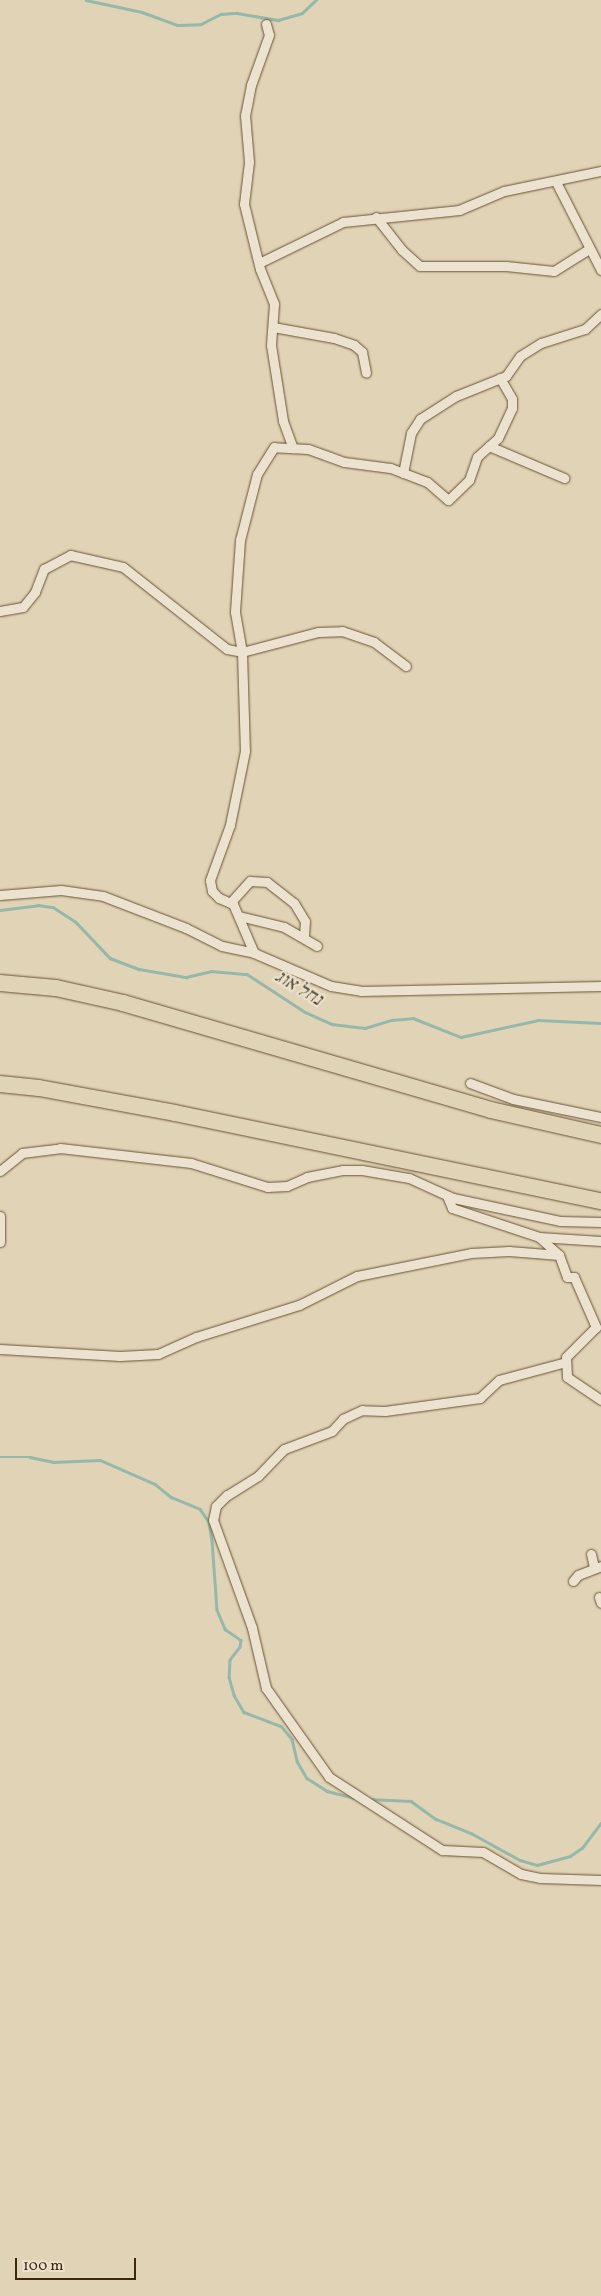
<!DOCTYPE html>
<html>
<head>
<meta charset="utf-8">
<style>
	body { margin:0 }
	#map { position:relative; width:601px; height:2296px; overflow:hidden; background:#e1d3b5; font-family:Vollkorn,"Frank Ruhl Libre",serif }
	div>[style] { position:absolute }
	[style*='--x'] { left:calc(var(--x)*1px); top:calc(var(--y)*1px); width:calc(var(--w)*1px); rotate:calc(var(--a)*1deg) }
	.stream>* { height:2.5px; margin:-1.25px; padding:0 1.25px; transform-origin:1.25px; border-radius:1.25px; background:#95b8aa }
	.roads { filter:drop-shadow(0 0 1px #685235) drop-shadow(0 0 1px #685235) }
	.street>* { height:9px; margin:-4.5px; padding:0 4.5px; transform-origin:4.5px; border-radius:4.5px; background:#ece2cf }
	.highway>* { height:16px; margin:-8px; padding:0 8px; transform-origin:8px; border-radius:8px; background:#e1d3b5 }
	span { translate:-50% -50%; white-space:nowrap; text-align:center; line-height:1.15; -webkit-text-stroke:4px #ece2cf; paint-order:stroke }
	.water-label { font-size:19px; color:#544b32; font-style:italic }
	.scale { position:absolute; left:15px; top:2258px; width:121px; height:22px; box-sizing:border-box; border:2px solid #3f270a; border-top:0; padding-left:6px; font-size:15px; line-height:18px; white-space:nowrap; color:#3f270a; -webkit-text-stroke:4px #ece2cf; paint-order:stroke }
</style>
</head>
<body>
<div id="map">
	<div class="stream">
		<i style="--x:86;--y:0;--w:57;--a:12.1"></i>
		<i style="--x:142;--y:12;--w:37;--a:20"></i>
		<i style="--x:177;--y:25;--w:24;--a:-2"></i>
		<i style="--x:201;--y:24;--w:22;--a:-27"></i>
		<i style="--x:221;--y:14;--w:16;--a:-4"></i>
		<i style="--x:237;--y:13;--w:42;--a:9.7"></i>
		<i style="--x:278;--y:20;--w:25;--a:-16"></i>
		<i style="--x:302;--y:13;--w:19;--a:-43"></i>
		<i style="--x:0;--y:910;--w:38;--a:-7"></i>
		<i style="--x:38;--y:905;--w:15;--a:8"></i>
		<i style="--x:53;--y:907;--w:27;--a:33"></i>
		<i style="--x:76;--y:922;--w:50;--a:46.6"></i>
		<i style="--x:110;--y:958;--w:31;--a:21"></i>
		<i style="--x:139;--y:969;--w:48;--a:9.7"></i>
		<i style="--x:186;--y:977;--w:26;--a:-13"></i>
		<i style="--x:211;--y:971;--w:36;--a:5"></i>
		<i style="--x:247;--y:974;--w:69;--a:33.2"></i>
		<i style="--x:305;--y:1012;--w:30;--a:24"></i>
		<i style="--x:332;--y:1024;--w:33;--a:7"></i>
		<i style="--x:365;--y:1028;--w:28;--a:-17"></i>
		<i style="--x:392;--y:1020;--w:21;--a:-5"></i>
		<i style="--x:413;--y:1018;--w:52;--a:21.6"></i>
		<i style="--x:461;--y:1037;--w:79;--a:-12.4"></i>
		<i style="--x:538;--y:1020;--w:63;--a:2.7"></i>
		<i style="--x:0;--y:1457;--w:30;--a:0"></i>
		<i style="--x:30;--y:1457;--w:24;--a:12"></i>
		<i style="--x:53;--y:1462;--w:47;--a:-2.4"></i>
		<i style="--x:100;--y:1460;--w:60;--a:23.6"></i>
		<i style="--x:155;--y:1484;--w:21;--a:39"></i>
		<i style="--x:171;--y:1497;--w:31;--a:22"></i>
		<i style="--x:200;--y:1509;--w:16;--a:55"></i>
		<i style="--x:209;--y:1522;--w:18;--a:81"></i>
		<i style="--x:212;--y:1540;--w:70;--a:85.9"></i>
		<i style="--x:217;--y:1610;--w:21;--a:67"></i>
		<i style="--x:225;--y:1629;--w:19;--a:35"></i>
		<i style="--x:241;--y:1640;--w:7;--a:98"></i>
		<i style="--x:240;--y:1647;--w:16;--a:128"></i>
		<i style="--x:230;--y:1660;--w:17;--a:93"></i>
		<i style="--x:229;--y:1677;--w:19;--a:74"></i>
		<i style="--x:234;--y:1695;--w:20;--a:60"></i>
		<i style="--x:244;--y:1712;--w:40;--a:21"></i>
		<i style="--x:281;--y:1726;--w:17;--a:50"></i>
		<i style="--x:292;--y:1739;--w:23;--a:77"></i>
		<i style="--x:297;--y:1761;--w:20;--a:60"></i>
		<i style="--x:307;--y:1778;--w:24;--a:33"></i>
		<i style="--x:327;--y:1791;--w:32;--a:14"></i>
		<i style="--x:368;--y:1799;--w:43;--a:2.7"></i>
		<i style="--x:411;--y:1801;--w:31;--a:36"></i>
		<i style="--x:436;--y:1819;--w:38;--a:22"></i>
		<i style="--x:471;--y:1833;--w:56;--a:28.9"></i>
		<i style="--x:520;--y:1860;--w:18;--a:16"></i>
		<i style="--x:537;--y:1865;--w:34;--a:-15"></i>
		<i style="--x:570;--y:1856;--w:14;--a:-34"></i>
		<i style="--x:582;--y:1848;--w:31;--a:-53"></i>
	</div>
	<div class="roads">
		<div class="street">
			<i style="--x:266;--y:24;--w:11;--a:75"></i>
			<i style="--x:269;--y:35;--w:53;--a:109.8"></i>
			<i style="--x:251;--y:85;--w:31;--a:101"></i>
			<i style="--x:245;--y:115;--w:47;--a:85.1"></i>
			<i style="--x:249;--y:162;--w:42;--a:96.8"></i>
			<i style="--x:244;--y:204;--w:67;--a:76.2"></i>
			<i style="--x:260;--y:269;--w:38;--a:68"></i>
			<i style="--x:274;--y:304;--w:41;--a:94.2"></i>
			<i style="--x:271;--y:345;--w:77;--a:81"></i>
			<i style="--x:283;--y:421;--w:29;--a:70"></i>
			<i style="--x:556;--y:182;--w:99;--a:62.9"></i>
			<i style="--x:376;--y:217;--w:42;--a:51.8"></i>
			<i style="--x:402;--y:250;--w:24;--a:42"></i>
			<i style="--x:420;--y:266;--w:86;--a:0"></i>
			<i style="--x:506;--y:266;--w:48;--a:5.9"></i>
			<i style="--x:554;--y:271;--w:41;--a:-32.2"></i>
			<i style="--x:259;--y:263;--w:93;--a:-26"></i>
			<i style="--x:343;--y:222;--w:117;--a:-5.9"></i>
			<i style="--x:459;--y:210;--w:49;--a:-22.9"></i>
			<i style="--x:504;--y:191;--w:99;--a:-11.7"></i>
			<i style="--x:273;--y:327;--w:62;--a:10.2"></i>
			<i style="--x:334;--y:338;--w:21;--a:19"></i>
			<i style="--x:354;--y:345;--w:11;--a:41"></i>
			<i style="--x:362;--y:352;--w:21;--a:79"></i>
			<i style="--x:500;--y:378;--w:24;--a:60"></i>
			<i style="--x:512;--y:399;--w:9;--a:90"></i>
			<i style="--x:512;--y:408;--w:33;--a:115"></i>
			<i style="--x:498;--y:438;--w:28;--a:138"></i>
			<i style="--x:477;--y:457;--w:24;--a:109"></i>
			<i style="--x:469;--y:480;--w:29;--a:136"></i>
			<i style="--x:448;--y:500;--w:28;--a:-139"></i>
			<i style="--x:427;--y:482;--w:40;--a:-159"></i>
			<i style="--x:390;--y:468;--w:46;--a:-172.6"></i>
			<i style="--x:344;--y:462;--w:38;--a:-160"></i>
			<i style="--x:308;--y:449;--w:34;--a:-177"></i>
			<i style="--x:274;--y:447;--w:32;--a:122"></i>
			<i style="--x:257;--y:474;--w:68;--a:104.4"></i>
			<i style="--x:240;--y:540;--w:72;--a:94"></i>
			<i style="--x:235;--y:612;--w:41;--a:80.1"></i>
			<i style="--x:242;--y:652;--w:99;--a:88.3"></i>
			<i style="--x:245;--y:751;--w:76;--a:101.5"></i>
			<i style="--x:230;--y:825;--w:59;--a:110"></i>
			<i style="--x:210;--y:880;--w:11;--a:80"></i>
			<i style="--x:212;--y:891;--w:10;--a:45"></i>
			<i style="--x:219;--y:898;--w:15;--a:23"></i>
			<i style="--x:233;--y:904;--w:53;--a:66.8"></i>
			<i style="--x:254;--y:953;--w:84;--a:23.2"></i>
			<i style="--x:331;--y:986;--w:30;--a:9"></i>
			<i style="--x:361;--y:991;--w:240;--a:-1.2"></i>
			<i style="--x:489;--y:446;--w:82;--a:23.1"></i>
			<i style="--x:403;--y:473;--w:41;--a:-78.7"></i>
			<i style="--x:411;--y:433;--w:17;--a:-57"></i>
			<i style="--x:420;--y:419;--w:43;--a:-32.6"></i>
			<i style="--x:456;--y:396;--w:54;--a:-21.8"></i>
			<i style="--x:506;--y:376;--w:24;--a:-55"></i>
			<i style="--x:520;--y:356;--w:25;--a:-32"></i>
			<i style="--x:541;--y:343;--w:46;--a:-17.7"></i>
			<i style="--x:585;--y:329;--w:22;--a:-43"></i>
			<i style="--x:0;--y:611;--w:23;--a:-10"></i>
			<i style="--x:23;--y:607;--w:19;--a:-51"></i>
			<i style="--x:35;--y:592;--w:25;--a:-69"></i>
			<i style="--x:44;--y:569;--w:30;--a:-28"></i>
			<i style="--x:70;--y:555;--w:54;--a:12.8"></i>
			<i style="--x:123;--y:567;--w:132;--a:38.3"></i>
			<i style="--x:227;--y:649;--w:15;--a:11"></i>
			<i style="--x:242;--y:652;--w:79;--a:-14.7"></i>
			<i style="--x:318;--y:632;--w:24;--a:-2"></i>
			<i style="--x:342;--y:631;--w:34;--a:19"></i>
			<i style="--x:374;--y:642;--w:40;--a:37"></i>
			<i style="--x:0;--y:895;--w:61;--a:-4.7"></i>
			<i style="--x:61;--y:890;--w:42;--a:8.1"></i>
			<i style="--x:103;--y:896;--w:89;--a:21.1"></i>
			<i style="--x:186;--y:928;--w:40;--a:26.6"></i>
			<i style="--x:222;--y:946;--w:33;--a:12"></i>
			<i style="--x:230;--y:903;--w:30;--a:-48"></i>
			<i style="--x:250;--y:881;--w:17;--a:3"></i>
			<i style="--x:267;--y:882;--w:34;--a:38"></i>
			<i style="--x:294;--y:903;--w:21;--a:59"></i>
			<i style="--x:305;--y:921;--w:15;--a:94"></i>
			<i style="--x:239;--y:916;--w:46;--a:13.7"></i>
			<i style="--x:284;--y:927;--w:38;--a:30"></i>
			<i style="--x:470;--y:1083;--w:46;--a:20.4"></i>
			<i style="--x:513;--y:1099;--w:90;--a:11.6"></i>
			<i style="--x:0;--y:1171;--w:28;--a:-39"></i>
			<i style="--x:22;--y:1153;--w:38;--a:-7"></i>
			<i style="--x:60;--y:1148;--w:132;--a:6.5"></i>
			<i style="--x:191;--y:1163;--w:80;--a:17.5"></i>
			<i style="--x:267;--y:1187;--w:20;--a:-3"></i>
			<i style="--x:287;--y:1186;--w:22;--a:-24"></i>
			<i style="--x:307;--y:1177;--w:37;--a:-11"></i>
			<i style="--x:343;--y:1170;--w:19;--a:0"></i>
			<i style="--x:362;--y:1170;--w:48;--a:9.7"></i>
			<i style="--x:409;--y:1178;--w:48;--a:24.4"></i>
			<i style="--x:453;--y:1198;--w:109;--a:12.1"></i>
			<i style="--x:560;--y:1221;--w:41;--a:1.4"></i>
			<i style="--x:447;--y:1196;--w:13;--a:67"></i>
			<i style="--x:452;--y:1208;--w:92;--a:18.4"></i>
			<i style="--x:539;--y:1237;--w:62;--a:3.7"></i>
			<i style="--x:0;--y:1216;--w:26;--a:90"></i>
			<i style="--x:539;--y:1237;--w:27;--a:42"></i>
			<i style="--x:559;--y:1255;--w:23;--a:70"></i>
			<i style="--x:567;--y:1277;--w:7;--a:0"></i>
			<i style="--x:574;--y:1277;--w:55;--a:66.3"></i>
			<i style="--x:596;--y:1327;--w:42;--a:135"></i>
			<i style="--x:566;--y:1357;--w:20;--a:87"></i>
			<i style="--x:567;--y:1377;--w:41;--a:34.1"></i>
			<i style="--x:0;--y:1349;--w:120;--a:3.3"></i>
			<i style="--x:120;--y:1356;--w:38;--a:-3"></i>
			<i style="--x:158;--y:1354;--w:42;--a:-24.1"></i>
			<i style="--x:196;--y:1337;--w:108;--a:-17.3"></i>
			<i style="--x:299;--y:1305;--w:65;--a:-26.6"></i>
			<i style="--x:357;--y:1276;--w:116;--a:-11.4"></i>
			<i style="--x:471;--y:1253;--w:38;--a:-3"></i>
			<i style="--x:509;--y:1251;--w:50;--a:4.6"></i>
			<i style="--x:566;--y:1362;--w:69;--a:165"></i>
			<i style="--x:499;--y:1380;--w:26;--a:137"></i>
			<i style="--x:480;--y:1398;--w:96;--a:172.2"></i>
			<i style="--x:385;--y:1411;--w:23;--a:-178"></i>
			<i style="--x:362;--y:1410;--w:21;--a:155"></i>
			<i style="--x:343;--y:1419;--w:16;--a:133"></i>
			<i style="--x:332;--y:1431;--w:51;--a:159.4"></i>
			<i style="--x:284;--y:1449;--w:37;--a:134"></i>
			<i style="--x:258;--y:1476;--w:36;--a:148"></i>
			<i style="--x:227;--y:1495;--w:16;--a:135"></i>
			<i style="--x:216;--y:1506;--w:14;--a:102"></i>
			<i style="--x:213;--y:1520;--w:115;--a:70.1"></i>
			<i style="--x:252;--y:1628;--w:62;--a:76.9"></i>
			<i style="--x:266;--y:1688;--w:109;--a:54.7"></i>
			<i style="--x:329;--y:1777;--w:135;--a:32.9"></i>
			<i style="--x:442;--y:1850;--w:41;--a:2.8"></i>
			<i style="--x:483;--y:1852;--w:44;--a:30.1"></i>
			<i style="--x:521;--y:1874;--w:19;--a:12"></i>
			<i style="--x:540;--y:1878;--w:61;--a:1.9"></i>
			<i style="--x:591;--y:1554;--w:13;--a:77"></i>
			<i style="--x:573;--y:1581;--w:8;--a:-50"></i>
			<i style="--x:578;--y:1575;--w:25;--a:-21"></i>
			<i style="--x:599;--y:1597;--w:6;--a:72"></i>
		</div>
		<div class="highway">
			<i style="--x:0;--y:983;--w:56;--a:5.1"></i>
			<i style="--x:56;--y:988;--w:69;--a:12.6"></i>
			<i style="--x:123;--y:1003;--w:383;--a:16.2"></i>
			<i style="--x:491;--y:1110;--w:113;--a:12.8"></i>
			<i style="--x:0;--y:1084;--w:39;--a:6"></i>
			<i style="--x:39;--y:1088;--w:138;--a:10.4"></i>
			<i style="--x:175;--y:1113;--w:435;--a:11.7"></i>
		</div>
	</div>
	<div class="water-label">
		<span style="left:298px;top:989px;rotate:31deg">נחל אוג</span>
	</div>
	<div class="scale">100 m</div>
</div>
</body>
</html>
